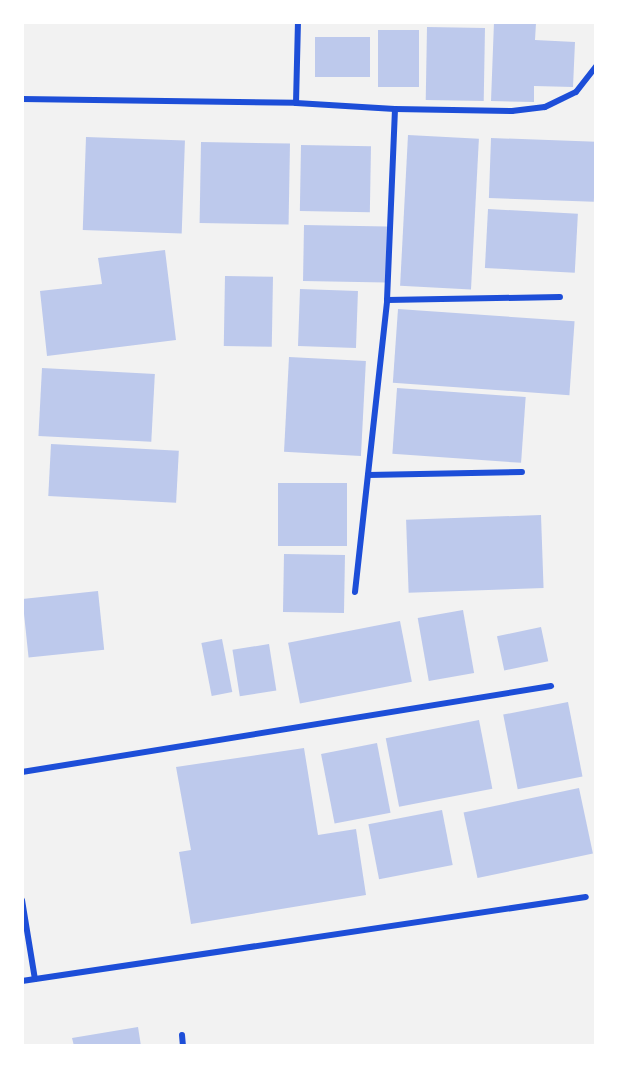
<!DOCTYPE html>
<html>
<head>
<meta charset="utf-8">
<style>
	body { margin:0 }
	#map { position:relative; width:618px; height:1068px; overflow:hidden; background:#f2f2f2; font-family:"Open Sans",sans-serif }
	div>[style] { position:absolute }
	[style*='--x'] { left:calc(var(--x)*1px); top:calc(var(--y)*1px); width:calc(var(--w)*1px); rotate:calc(var(--a)*1deg) }
	.building>* { inset:0; background:#bdc9ec; transform-origin:0 0 }
	.minor>* { height:6px; margin:-3px; padding:0 3px; transform-origin:3px; border-radius:3px; background:#1d4ed8 }
	span { translate:-50% -50%; white-space:nowrap; text-align:center; line-height:1.15; -webkit-text-stroke:4.5px #fff; paint-order:stroke }
	.frame { position:absolute; inset:0; border:24px solid #fff; pointer-events:none }
</style>
</head>
<body>
<div id="map">
	<div class="building">
		<i style="clip-path:polygon(494px 22px,536px 23px,535px 40px,575px 42px,573px 87px,534px 86px,534px 102px,491px 101px)"></i>
		<i style="left:427px;top:27px;width:58px;height:73px;rotate:1deg"></i>
		<i style="left:378px;top:30px;width:41px;height:57px"></i>
		<i style="left:315px;top:37px;width:55px;height:40px"></i>
		<i style="left:408px;top:135px;width:71px;height:151px;rotate:3deg"></i>
		<i style="left:86px;top:137px;width:99px;height:93px;rotate:2deg"></i>
		<i style="left:491px;top:138px;width:105px;height:60px;rotate:2deg"></i>
		<i style="left:201px;top:142px;width:89px;height:81px;rotate:1deg"></i>
		<i style="left:301px;top:145px;width:70px;height:66px;rotate:1deg"></i>
		<i style="left:488px;top:209px;width:90px;height:59px;rotate:3deg"></i>
		<i style="left:304px;top:225px;width:83px;height:56px;rotate:1deg"></i>
		<i style="clip-path:polygon(165px 250px,176px 340px,47px 356px,40px 291px,102px 284px,98px 258px)"></i>
		<i style="left:225px;top:276px;width:48px;height:70px;rotate:1deg"></i>
		<i style="left:300px;top:289px;width:58px;height:57px;rotate:2deg"></i>
		<i style="left:398px;top:309px;width:177px;height:74px;rotate:4deg"></i>
		<i style="left:289px;top:357px;width:77px;height:95px;rotate:3deg"></i>
		<i style="left:42px;top:368px;width:113px;height:68px;rotate:3deg"></i>
		<i style="left:397px;top:388px;width:129px;height:66px;rotate:4deg"></i>
		<i style="left:51px;top:444px;width:128px;height:52px;rotate:3deg"></i>
		<i style="left:278px;top:483px;width:69px;height:63px"></i>
		<i style="left:541px;top:515px;width:73px;height:135px;rotate:88deg"></i>
		<i style="left:284px;top:554px;width:61px;height:58px;rotate:1deg"></i>
		<i style="left:98px;top:591px;width:59px;height:76px;rotate:84deg"></i>
		<i style="left:463px;top:610px;width:64px;height:46px;rotate:80deg"></i>
		<i style="left:400px;top:621px;width:62px;height:114px;rotate:79deg"></i>
		<i style="left:541px;top:627px;width:35px;height:45px;rotate:78deg"></i>
		<i style="left:222px;top:639px;width:54px;height:21px;rotate:79deg"></i>
		<i style="left:269px;top:644px;width:47px;height:37px;rotate:81deg"></i>
		<i style="left:568px;top:702px;width:76px;height:66px;rotate:79deg"></i>
		<i style="left:479px;top:720px;width:70px;height:95px;rotate:79deg"></i>
		<i style="left:377px;top:743px;width:71px;height:57px;rotate:79deg"></i>
		<i style="clip-path:polygon(304px 748px,318px 835px,356px 829px,366px 895px,191px 924px,179px 852px,191px 850px,176px 767px)"></i>
		<i style="left:579px;top:788px;width:67px;height:118px;rotate:78deg"></i>
		<i style="left:442px;top:810px;width:56px;height:75px;rotate:79deg"></i>
		<i style="clip-path:polygon(138px 1027px,141px 1046px,74px 1046px,72px 1038px)"></i>
	</div>
	<div class="minor">
		<i style="--x:22;--y:99;--w:274;--a:0.8"></i>
		<i style="--x:296;--y:103;--w:99;--a:3.5"></i>
		<i style="--x:395;--y:109;--w:117;--a:1"></i>
		<i style="--x:512;--y:111;--w:33;--a:-7"></i>
		<i style="--x:545;--y:107;--w:34;--a:-26"></i>
		<i style="--x:576;--y:92;--w:33;--a:-52"></i>
		<i style="--x:296;--y:103;--w:81;--a:-88.6"></i>
		<i style="--x:387;--y:300;--w:173;--a:-1"></i>
		<i style="--x:368;--y:475;--w:154;--a:-1.1"></i>
		<i style="--x:355;--y:592;--w:294;--a:-83.7"></i>
		<i style="--x:387;--y:300;--w:191;--a:-87.6"></i>
		<i style="--x:22;--y:772;--w:536;--a:-9.23"></i>
		<i style="--x:22;--y:900;--w:80;--a:80.7"></i>
		<i style="--x:22;--y:981;--w:570;--a:-8.47"></i>
		<i style="--x:182;--y:1035;--w:11;--a:85"></i>
	</div>
	<div class="frame"></div>
</div>
</body>
</html>
